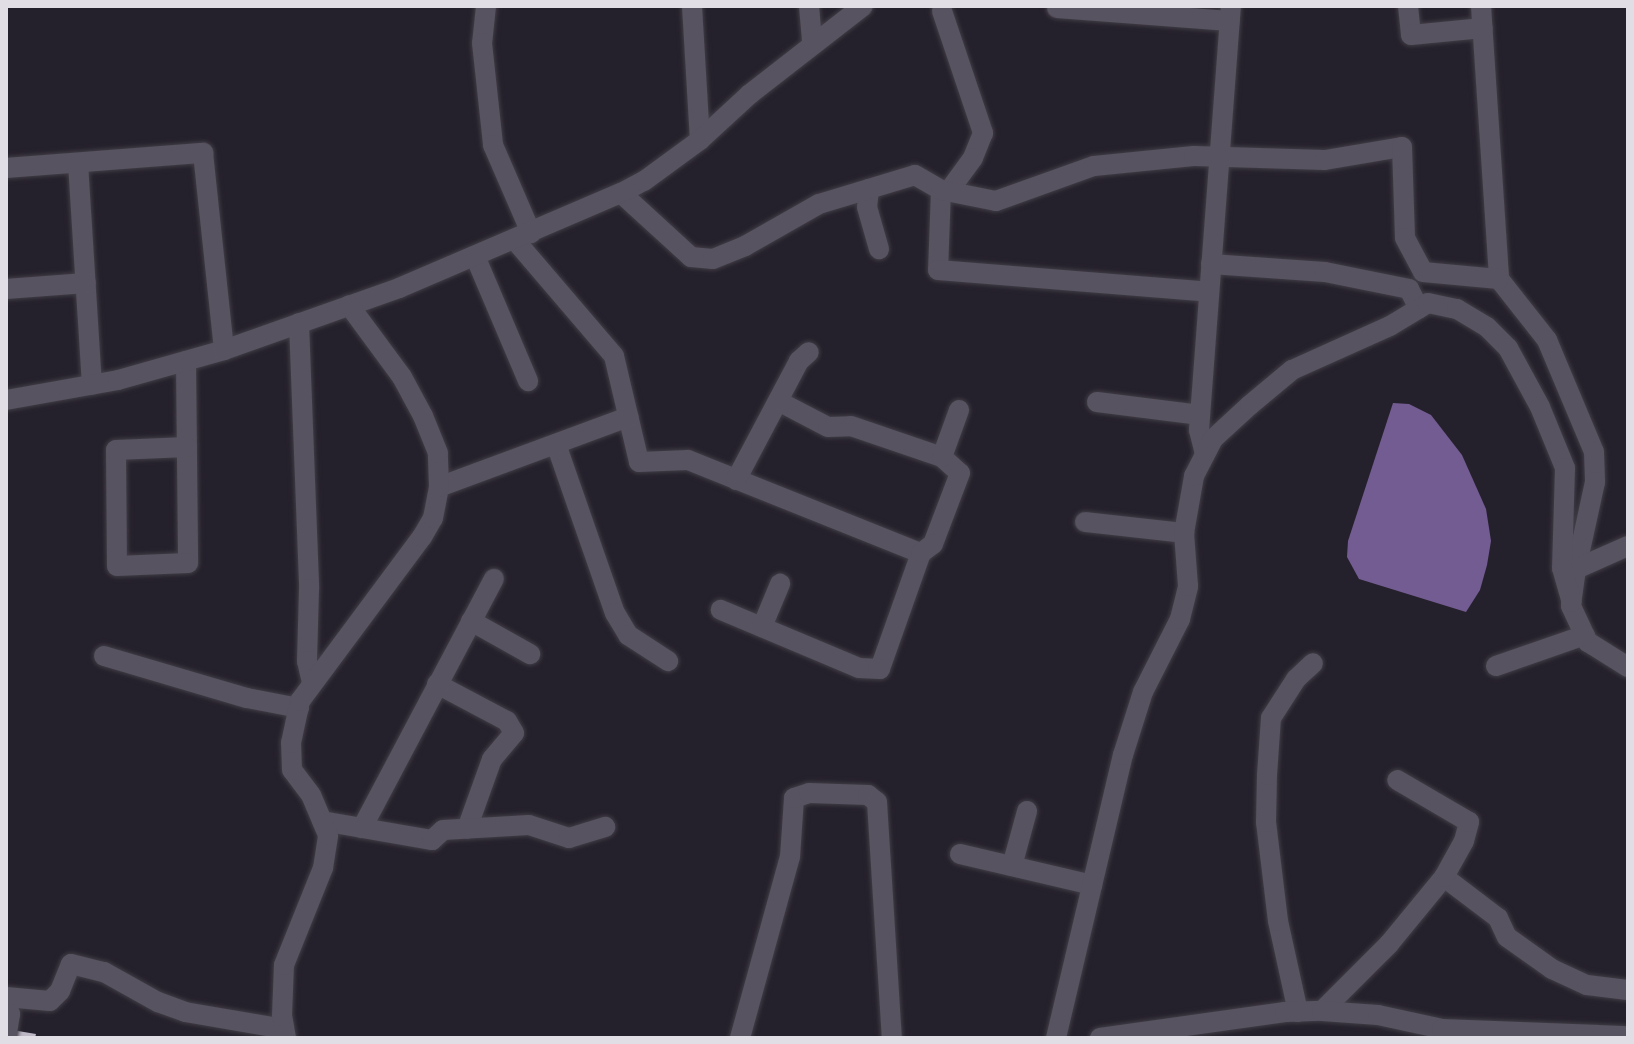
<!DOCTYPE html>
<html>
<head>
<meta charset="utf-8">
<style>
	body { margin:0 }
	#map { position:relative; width:1634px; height:1044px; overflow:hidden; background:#25212c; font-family:Cabin,sans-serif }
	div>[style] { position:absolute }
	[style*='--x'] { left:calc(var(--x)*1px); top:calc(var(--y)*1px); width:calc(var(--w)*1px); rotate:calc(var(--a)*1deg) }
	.water>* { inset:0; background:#735c92 }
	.building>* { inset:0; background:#bdb7c6 }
	.roads { filter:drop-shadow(0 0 2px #413d46) drop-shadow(0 0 2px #413d46) }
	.minor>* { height:20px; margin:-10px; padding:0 10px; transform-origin:10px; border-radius:10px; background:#585360 }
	span { translate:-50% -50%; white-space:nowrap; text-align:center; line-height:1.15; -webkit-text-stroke:8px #1c1722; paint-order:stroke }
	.frame { position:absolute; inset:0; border:8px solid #e1dee6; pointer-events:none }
</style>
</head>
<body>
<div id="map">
	<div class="water">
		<i style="clip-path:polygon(1393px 403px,1409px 404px,1431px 415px,1462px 455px,1486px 509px,1491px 541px,1487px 565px,1480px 590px,1466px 612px,1359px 579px,1347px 557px,1348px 541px)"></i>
	</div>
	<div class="building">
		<i style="clip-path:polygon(12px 1030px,36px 1034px,35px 1038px,11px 1038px)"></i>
	</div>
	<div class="roads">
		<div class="minor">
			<i style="--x:486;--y:6;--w:37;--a:96"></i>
			<i style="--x:482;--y:43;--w:103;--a:83.8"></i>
			<i style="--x:493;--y:145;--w:96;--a:66.6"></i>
			<i style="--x:692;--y:6;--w:134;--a:86.6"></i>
			<i style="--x:809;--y:6;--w:38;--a:85"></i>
			<i style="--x:1408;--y:6;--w:29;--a:84"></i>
			<i style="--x:1411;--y:35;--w:72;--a:-5.6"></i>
			<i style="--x:1481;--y:6;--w:274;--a:86.2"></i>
			<i style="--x:1499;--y:279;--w:78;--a:51.8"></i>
			<i style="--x:1547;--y:340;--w:121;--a:67.2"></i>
			<i style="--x:1594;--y:452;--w:30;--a:88"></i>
			<i style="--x:1595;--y:482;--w:89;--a:102.3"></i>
			<i style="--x:1576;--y:569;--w:37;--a:98"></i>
			<i style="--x:1571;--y:606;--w:40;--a:65"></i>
			<i style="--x:1588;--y:642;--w:47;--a:32"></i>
			<i style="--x:1057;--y:8;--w:173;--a:4.3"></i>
			<i style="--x:942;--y:11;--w:129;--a:71.4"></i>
			<i style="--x:983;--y:133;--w:27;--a:112"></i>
			<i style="--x:973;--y:158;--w:42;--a:126.3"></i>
			<i style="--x:78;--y:163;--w:222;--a:86.4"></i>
			<i style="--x:6;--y:168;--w:198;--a:-4.4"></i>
			<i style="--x:203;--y:153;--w:198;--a:83.9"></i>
			<i style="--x:869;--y:189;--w:18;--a:96"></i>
			<i style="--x:867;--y:207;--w:44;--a:74.1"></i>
			<i style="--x:941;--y:190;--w:80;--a:92.1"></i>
			<i style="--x:938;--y:270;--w:272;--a:4.6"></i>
			<i style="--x:621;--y:193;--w:95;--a:42.4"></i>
			<i style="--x:691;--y:257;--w:22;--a:5"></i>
			<i style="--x:713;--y:259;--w:35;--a:-22"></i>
			<i style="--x:745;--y:246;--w:85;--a:-29.6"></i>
			<i style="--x:819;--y:204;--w:100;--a:-16.8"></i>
			<i style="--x:915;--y:175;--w:30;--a:30"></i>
			<i style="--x:941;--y:190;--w:56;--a:11.3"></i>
			<i style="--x:996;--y:201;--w:104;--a:-19.7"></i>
			<i style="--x:1094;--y:166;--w:100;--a:-5.7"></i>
			<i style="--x:1194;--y:156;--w:131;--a:1.7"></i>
			<i style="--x:1325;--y:160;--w:78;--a:-9.6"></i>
			<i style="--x:1402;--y:147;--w:91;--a:88.1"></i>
			<i style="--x:1405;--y:238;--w:38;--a:62"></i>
			<i style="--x:1423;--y:272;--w:76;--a:5.3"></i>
			<i style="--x:514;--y:239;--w:154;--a:49.5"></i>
			<i style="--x:614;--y:356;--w:109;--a:76.7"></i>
			<i style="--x:639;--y:462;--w:49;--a:-2.3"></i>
			<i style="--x:688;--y:460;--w:251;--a:21.8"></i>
			<i style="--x:921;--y:553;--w:123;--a:109.5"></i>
			<i style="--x:880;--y:669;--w:21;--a:-177"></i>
			<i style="--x:859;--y:668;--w:150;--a:-157.2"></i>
			<i style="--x:475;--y:256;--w:136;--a:67"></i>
			<i style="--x:1211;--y:264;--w:114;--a:4"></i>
			<i style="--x:1325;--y:272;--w:86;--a:11.4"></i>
			<i style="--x:1409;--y:289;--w:22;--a:63"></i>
			<i style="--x:6;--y:289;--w:80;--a:-4.3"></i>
			<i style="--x:299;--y:323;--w:266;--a:87.8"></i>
			<i style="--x:309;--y:589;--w:72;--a:91.6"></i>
			<i style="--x:307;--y:661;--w:23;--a:77"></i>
			<i style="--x:186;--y:361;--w:202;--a:89.4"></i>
			<i style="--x:188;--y:563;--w:71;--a:177.6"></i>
			<i style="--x:117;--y:566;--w:116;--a:-90.5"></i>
			<i style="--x:116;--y:450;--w:71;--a:-2.4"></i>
			<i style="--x:6;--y:400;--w:114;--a:-10.1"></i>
			<i style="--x:118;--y:380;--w:110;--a:-15.8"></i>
			<i style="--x:224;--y:350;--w:186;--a:-19.5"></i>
			<i style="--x:399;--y:288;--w:241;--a:-23.2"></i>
			<i style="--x:621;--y:193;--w:26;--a:-28"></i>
			<i style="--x:644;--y:181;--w:69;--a:-36.2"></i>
			<i style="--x:700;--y:140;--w:68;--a:-42.6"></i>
			<i style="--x:750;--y:94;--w:143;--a:-37.9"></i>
			<i style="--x:778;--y:401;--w:56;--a:27.5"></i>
			<i style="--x:828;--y:427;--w:23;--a:-2"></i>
			<i style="--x:851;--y:426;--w:96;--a:18.8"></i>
			<i style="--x:942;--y:457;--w:24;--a:42"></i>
			<i style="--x:960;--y:473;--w:76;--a:110.8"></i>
			<i style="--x:933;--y:544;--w:15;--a:143"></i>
			<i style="--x:1097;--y:402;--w:104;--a:7.2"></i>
			<i style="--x:556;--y:444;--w:179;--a:70.8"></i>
			<i style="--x:615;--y:613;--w:26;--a:59"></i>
			<i style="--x:628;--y:635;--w:48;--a:33"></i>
			<i style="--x:1205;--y:454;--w:25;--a:-104"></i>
			<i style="--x:1199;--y:430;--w:425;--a:-85.7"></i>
			<i style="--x:942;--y:457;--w:50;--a:-70.1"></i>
			<i style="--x:736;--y:480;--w:135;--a:-62.1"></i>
			<i style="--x:799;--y:361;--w:13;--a:-42"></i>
			<i style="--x:439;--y:487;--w:202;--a:-20.3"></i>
			<i style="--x:1085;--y:522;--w:100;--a:6.3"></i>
			<i style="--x:1576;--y:569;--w:57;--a:-23.9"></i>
			<i style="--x:471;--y:621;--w:68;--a:29.2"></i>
			<i style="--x:762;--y:627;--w:47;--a:-67.3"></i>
			<i style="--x:104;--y:656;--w:149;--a:16.4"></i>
			<i style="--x:247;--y:698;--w:53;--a:10.9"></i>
			<i style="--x:1496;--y:666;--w:94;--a:-19.2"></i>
			<i style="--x:437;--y:684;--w:79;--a:27.9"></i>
			<i style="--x:507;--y:721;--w:14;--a:60"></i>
			<i style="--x:514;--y:733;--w:34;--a:130"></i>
			<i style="--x:492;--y:759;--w:74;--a:109.7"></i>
			<i style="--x:322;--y:821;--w:112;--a:9.8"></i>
			<i style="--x:432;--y:840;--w:15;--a:-42"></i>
			<i style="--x:443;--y:830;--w:86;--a:-3.3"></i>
			<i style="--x:529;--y:825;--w:42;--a:18"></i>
			<i style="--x:569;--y:838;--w:38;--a:-17"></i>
			<i style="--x:362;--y:828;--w:282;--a:-62.1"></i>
			<i style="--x:960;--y:854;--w:136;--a:13.2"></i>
			<i style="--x:1012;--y:866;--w:57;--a:-74.7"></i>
			<i style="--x:1444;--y:877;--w:68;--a:37.2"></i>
			<i style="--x:1498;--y:918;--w:21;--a:65"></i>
			<i style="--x:1507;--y:937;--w:55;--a:35.4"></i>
			<i style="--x:1552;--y:969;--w:38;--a:25"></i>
			<i style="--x:1587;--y:985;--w:41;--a:7"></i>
			<i style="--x:6;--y:997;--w:44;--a:5.2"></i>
			<i style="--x:50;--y:1001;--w:14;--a:-45"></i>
			<i style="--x:60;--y:991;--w:29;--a:-68"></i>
			<i style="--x:71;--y:964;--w:34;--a:14"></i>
			<i style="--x:104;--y:972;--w:62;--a:29.1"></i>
			<i style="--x:158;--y:1002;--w:29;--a:20"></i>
			<i style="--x:185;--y:1012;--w:100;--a:9.7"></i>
			<i style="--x:6;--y:1003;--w:12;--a:70"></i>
			<i style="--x:10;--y:1014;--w:24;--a:99"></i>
			<i style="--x:1322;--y:1011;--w:95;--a:-45"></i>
			<i style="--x:1389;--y:944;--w:87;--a:-50.6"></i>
			<i style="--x:1444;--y:877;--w:41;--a:-60.9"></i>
			<i style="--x:1464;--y:841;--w:20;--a:-75"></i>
			<i style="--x:1469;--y:822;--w:83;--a:-149.7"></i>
			<i style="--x:1298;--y:1012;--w:93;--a:-102.4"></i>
			<i style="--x:1278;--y:921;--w:100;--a:-96.9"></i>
			<i style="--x:1266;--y:822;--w:47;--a:-88.8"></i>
			<i style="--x:1267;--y:775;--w:57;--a:-86"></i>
			<i style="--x:1271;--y:718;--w:46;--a:-57.3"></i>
			<i style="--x:1296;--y:679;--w:23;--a:-43"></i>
			<i style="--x:286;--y:1038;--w:22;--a:-100"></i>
			<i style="--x:282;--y:1016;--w:51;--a:-87.8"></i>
			<i style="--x:284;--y:965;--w:105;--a:-68.1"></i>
			<i style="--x:323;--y:868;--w:33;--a:-81"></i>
			<i style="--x:328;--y:835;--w:43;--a:-113"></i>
			<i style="--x:311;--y:795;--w:31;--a:-127"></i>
			<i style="--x:292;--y:770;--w:27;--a:-92"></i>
			<i style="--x:291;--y:743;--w:43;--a:-77.9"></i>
			<i style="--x:300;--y:701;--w:204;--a:-53.4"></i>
			<i style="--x:422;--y:537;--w:22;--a:-60"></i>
			<i style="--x:433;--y:518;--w:32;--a:-79"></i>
			<i style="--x:439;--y:487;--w:34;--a:-92"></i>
			<i style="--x:438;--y:453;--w:40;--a:-112"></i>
			<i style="--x:423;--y:416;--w:44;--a:-118.3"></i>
			<i style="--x:402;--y:377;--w:89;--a:-126.4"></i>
			<i style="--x:740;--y:1038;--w:188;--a:-74.6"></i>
			<i style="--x:790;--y:857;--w:59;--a:-86.1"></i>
			<i style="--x:794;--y:798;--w:16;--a:-18"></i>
			<i style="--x:809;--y:793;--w:59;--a:1.9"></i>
			<i style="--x:868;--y:795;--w:11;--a:38"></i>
			<i style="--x:877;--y:802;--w:236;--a:86.4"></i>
			<i style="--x:1056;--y:1038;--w:291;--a:-76.7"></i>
			<i style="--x:1123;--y:755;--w:66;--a:-72.4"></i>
			<i style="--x:1143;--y:692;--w:82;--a:-63.1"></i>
			<i style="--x:1180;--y:619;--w:34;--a:-76"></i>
			<i style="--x:1188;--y:586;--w:53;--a:-94.3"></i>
			<i style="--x:1184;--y:533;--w:58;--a:-80"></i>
			<i style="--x:1194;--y:476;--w:42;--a:-62.8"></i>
			<i style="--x:1213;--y:439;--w:50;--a:-42.6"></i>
			<i style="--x:1250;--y:405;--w:55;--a:-39.8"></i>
			<i style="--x:1292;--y:370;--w:107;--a:-24.2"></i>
			<i style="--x:1390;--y:326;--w:44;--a:-31.2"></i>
			<i style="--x:1428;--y:303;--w:30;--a:12"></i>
			<i style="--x:1457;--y:309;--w:35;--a:31"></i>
			<i style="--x:1487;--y:327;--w:30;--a:45"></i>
			<i style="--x:1508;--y:348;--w:67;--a:61.5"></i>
			<i style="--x:1540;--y:407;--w:66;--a:67.7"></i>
			<i style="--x:1565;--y:468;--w:100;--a:91.7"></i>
			<i style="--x:1562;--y:568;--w:35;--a:74"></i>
			<i style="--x:1100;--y:1038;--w:187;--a:-8"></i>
			<i style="--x:1285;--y:1012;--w:37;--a:-2"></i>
			<i style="--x:1322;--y:1011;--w:56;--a:4.1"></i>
			<i style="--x:1378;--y:1015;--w:66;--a:12.3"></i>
			<i style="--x:1442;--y:1029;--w:186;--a:2.2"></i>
		</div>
	</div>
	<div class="frame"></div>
</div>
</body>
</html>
